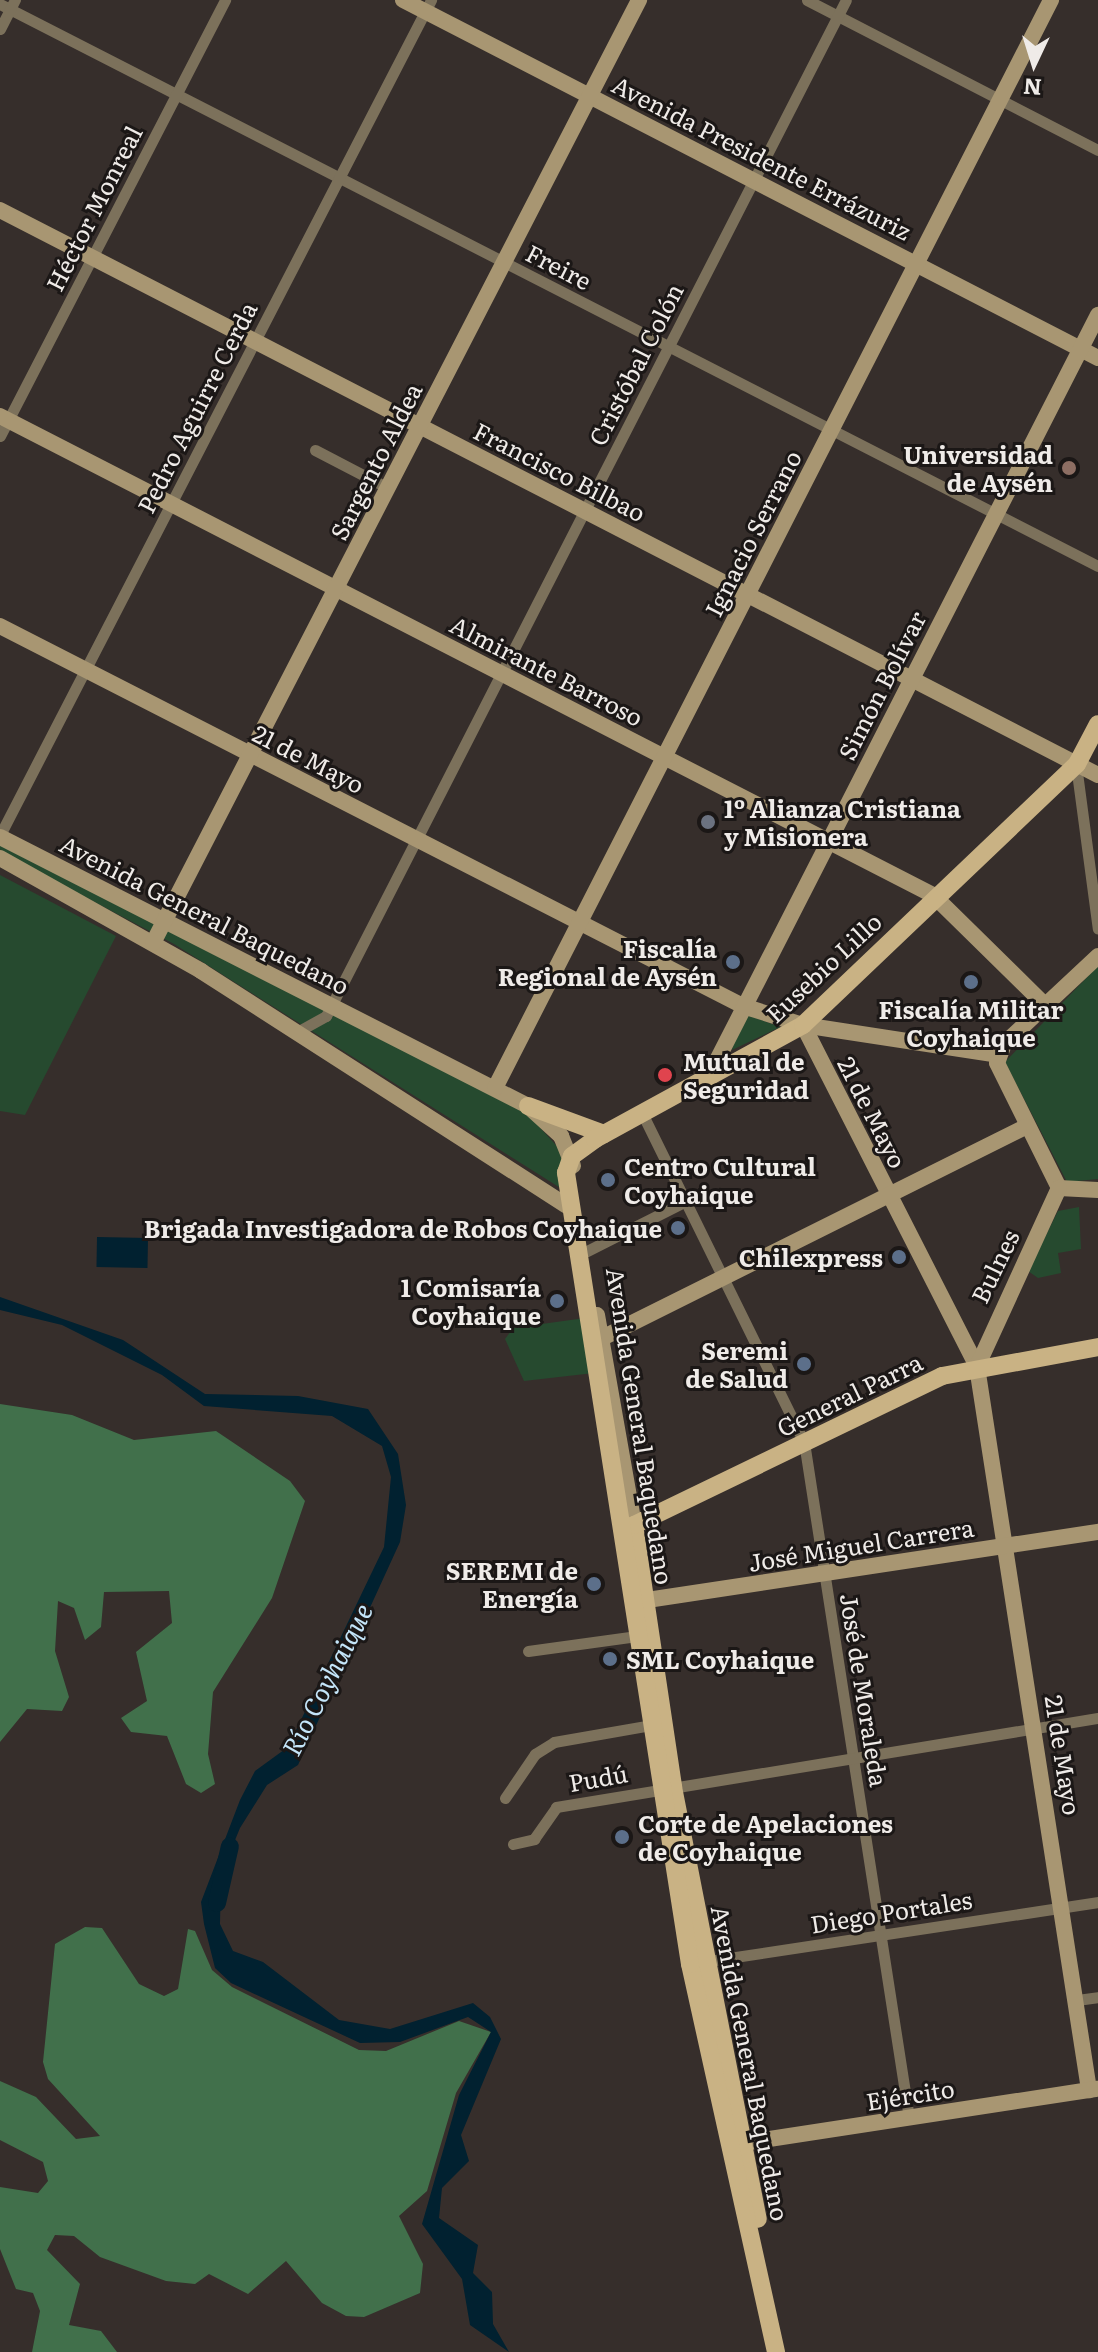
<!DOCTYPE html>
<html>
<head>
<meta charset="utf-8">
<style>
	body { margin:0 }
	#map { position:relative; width:1098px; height:2352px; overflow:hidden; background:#362e2b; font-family:Literata,serif }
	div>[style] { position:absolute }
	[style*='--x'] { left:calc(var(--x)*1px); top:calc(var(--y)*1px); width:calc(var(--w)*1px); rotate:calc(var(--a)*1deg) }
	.green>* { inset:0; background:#264a2f }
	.forest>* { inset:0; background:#41704b }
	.water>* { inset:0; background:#012130; transform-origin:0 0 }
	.river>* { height:18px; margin:-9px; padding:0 9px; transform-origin:9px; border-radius:9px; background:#012130 }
	.street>* { height:11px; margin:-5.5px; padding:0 5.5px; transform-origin:5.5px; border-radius:5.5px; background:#7c715b }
	.secondary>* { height:16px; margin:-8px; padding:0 8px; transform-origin:8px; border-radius:8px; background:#a89672 }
	.primary>* { height:18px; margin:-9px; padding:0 9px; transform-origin:9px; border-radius:9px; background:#c9b284 }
	.dots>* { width:22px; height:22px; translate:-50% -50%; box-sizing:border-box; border:4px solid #1b1716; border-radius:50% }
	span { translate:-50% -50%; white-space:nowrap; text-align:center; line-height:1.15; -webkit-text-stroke:6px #1b1716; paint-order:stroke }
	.street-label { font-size:24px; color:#efebe8 }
	.poi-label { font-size:24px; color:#efebe8; font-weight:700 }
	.right { translate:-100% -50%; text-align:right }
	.left { translate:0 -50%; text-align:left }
	.water-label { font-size:26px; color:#c4e5f9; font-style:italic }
	.north { position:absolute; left:994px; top:24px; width:80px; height:80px; -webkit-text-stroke:6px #1b1716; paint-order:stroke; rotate:184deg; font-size:22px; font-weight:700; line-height:32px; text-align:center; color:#efebe8 }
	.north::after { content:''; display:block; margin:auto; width:28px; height:36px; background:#efebe8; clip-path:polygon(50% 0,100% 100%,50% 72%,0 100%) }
</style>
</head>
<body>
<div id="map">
	<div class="green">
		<i style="clip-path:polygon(0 840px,524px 1110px,564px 1154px,562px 1189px,174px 944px,0 852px)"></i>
		<i style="clip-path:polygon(0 875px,116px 936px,25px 1115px,0 1111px)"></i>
		<i style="clip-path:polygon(1098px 966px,1098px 1179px,1067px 1182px,1005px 1062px)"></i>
		<i style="clip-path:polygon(748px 1015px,780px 1027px,732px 1050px,735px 1038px)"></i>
		<i style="clip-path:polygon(1079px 1207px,1081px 1249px,1058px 1253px,1061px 1273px,1038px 1278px,1028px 1271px,1058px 1211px)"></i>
		<i style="clip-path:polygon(585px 1318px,594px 1373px,524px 1381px,505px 1339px,513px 1328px)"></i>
	</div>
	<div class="forest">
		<i style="clip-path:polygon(0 1404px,72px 1415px,134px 1440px,216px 1431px,290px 1481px,305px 1501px,272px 1598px,213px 1692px,208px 1754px,215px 1784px,201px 1793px,186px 1784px,167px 1736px,131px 1732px,121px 1718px,147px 1701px,136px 1652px,172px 1623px,169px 1591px,104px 1592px,101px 1627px,85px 1640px,74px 1608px,58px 1601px,55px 1651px,69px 1697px,62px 1711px,27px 1709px,0 1742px)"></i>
		<i style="clip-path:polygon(85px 1927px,102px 1928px,139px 1984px,164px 1996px,178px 1989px,188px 1929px,195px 1931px,212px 1970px,232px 1987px,359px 2050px,386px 2051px,459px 2021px,491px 2032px,456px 2093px,427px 2191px,399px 2216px,423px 2264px,420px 2293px,364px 2317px,346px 2316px,322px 2303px,286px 2261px,248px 2294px,209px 2274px,195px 2284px,166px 2281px,100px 2257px,74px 2236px,55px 2235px,47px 2250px,80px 2284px,69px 2325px,101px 2331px,117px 2352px,32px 2352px,40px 2311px,33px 2293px,16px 2289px,0 2249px,0 2187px,38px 2193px,48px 2181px,43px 2162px,0 2140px,0 2081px,36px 2097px,76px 2139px,100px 2136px,48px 2079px,43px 2062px,55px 1944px)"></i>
	</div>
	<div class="water">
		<i style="left:97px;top:1237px;width:51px;height:30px;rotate:1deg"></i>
		<i style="clip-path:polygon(0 1297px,123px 1340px,205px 1394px,298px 1396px,368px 1409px,398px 1454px,406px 1505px,400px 1542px,298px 1765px,267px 1785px,240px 1828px,221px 1874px,220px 1924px,233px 1951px,263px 1962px,339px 2020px,390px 2029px,473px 2003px,490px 2017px,501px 2039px,461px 2135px,469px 2161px,442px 2188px,439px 2218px,478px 2245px,473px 2273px,492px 2292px,493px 2324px,509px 2352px,470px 2325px,462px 2279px,422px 2224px,459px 2095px,491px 2032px,468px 2017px,400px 2042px,360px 2043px,231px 1983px,215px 1968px,204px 1924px,201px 1902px,240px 1800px,255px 1771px,288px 1747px,384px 1547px,391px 1477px,382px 1446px,332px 1416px,204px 1406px,162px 1375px,62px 1325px,0 1310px)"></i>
	</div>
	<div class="river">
		<i style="--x:217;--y:1903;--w:58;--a:-77.2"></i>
	</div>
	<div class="street">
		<i style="--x:807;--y:0;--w:327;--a:27.3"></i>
		<i style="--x:0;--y:4;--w:1233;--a:27.11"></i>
		<i style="--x:0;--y:29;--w:33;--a:-63"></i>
		<i style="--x:0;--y:436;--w:491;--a:-62.7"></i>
		<i style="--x:315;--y:450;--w:82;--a:27.5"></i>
		<i style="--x:1076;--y:765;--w:165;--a:82.4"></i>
		<i style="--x:0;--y:835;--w:940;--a:-62.7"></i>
		<i style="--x:297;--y:1032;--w:33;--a:-29"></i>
		<i style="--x:326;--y:1016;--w:1141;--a:-62.9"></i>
		<i style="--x:642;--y:1113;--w:367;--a:63.8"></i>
		<i style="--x:804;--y:1442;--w:684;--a:81.17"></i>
		<i style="--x:587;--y:1251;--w:109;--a:-26.8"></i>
		<i style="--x:528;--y:1651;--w:110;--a:-7.8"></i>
		<i style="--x:505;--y:1798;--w:53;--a:-55.7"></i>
		<i style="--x:535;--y:1754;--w:22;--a:-32"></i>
		<i style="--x:554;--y:1742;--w:98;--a:-9.9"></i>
		<i style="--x:513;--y:1844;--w:22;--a:-13"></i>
		<i style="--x:534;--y:1839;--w:39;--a:-55"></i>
		<i style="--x:556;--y:1807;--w:549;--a:-9.33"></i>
		<i style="--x:702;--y:1962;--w:401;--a:-8.6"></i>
		<i style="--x:1077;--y:2000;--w:21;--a:-8"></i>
	</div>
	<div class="secondary">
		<i style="--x:403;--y:0;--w:782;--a:27.25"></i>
		<i style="--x:0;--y:210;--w:1235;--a:27.23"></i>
		<i style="--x:0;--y:416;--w:1049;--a:27.18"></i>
		<i style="--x:933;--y:895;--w:156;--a:44.5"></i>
		<i style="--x:0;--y:626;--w:835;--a:27.09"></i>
		<i style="--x:743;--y:1006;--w:63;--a:17.6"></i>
		<i style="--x:803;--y:1025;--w:197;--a:8.7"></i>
		<i style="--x:0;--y:837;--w:593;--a:27"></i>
		<i style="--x:528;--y:1106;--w:45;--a:42.3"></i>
		<i style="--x:561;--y:1136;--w:32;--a:68"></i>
		<i style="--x:0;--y:858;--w:231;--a:29.3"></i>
		<i style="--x:201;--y:971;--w:434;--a:32.7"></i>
		<i style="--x:153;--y:943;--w:1061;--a:-62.73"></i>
		<i style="--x:1098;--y:956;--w:129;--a:136.9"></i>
		<i style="--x:1004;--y:1044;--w:20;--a:110"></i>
		<i style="--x:997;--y:1063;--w:140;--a:63.6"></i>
		<i style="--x:1059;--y:1188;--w:39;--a:3"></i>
		<i style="--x:803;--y:1025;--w:384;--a:63"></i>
		<i style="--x:977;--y:1367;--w:732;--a:81.19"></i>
		<i style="--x:708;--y:1078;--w:857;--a:-62.93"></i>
		<i style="--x:495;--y:1088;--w:1222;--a:-62.93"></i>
		<i style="--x:597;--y:1315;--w:213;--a:80"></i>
		<i style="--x:592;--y:1343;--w:485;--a:-26.5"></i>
		<i style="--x:977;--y:1367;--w:197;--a:-65.4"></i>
		<i style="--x:634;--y:1602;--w:469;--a:-8.6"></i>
		<i style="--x:730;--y:2145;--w:372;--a:-8.7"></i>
	</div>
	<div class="primary">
		<i style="--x:528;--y:1106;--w:81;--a:20.2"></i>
		<i style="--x:634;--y:1525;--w:265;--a:81.5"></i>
		<i style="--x:673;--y:1787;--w:440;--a:78.9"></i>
		<i style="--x:634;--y:1525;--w:342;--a:-25.8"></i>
		<i style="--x:942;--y:1376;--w:159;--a:-10.5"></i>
		<i style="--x:776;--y:2352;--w:397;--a:-102.5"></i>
		<i style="--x:690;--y:1964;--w:801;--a:-98.91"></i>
		<i style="--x:566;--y:1173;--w:18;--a:-71"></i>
		<i style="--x:572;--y:1156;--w:29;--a:-36"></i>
		<i style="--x:595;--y:1139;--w:237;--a:-28.7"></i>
		<i style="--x:803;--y:1025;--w:378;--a:-43.6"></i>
		<i style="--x:1077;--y:764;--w:45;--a:-62.3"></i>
	</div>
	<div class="dots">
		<i style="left:1069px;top:468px;background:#8d6e63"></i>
		<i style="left:708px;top:822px;background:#6b7280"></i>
		<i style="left:733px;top:962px;background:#5c6f8a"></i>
		<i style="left:971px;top:982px;background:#5c6f8a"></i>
		<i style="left:665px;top:1075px;background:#e0444e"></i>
		<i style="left:608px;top:1180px;background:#5c6f8a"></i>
		<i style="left:678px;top:1228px;background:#5c6f8a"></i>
		<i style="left:899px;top:1257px;background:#5c6f8a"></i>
		<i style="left:557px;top:1301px;background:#5c6f8a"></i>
		<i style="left:804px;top:1364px;background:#5c6f8a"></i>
		<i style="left:594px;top:1584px;background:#5c6f8a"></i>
		<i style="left:610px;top:1659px;background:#5c6f8a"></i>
		<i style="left:622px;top:1837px;background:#5c6f8a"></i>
	</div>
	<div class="street-label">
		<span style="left:762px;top:157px;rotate:27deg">Avenida Presidente Errázuriz</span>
		<span style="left:93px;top:208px;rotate:-63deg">Héctor Monreal</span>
		<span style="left:559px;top:266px;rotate:27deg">Freire</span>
		<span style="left:635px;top:364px;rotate:-63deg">Cristóbal Colón</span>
		<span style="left:196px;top:407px;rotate:-63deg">Pedro Aguirre Cerda</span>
		<span style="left:375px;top:461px;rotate:-63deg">Sargento Aldea</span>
		<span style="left:560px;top:471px;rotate:27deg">Francisco Bilbao</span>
		<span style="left:752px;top:533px;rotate:-63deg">Ignacio Serrano</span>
		<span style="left:547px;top:670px;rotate:27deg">Almirante Barroso</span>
		<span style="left:881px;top:685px;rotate:-63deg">Simón Bolívar</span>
		<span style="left:309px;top:758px;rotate:27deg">21 de Mayo</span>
		<span style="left:205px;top:914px;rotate:27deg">Avenida General Baquedano</span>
		<span style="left:823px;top:967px;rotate:-43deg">Eusebio Lillo</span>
		<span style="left:873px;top:1112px;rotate:63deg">21 de Mayo</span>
		<span style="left:994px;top:1266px;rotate:-64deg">Bulnes</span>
		<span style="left:849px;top:1394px;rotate:-26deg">General Parra</span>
		<span style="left:641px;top:1426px;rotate:81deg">Avenida General Baquedano</span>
		<span style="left:861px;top:1544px;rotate:-9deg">José Miguel Carrera</span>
		<span style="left:865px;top:1690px;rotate:81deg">José de Moraleda</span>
		<span style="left:1064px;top:1755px;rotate:81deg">21 de Mayo</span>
		<span style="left:598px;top:1777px;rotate:-10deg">Pudú</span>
		<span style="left:891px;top:1911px;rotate:-9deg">Diego Portales</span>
		<span style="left:751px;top:2063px;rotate:79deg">Avenida General Baquedano</span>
		<span style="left:910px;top:2094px;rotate:-9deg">Ejército</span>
	</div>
	<div class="poi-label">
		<span class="right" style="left:1053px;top:468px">Universidad<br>de Aysén</span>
		<span class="left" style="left:724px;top:822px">1º Alianza Cristiana<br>y Misionera</span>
		<span class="right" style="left:717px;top:962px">Fiscalía<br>Regional de Aysén</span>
		<span style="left:971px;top:1023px">Fiscalía Militar<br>Coyhaique</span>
		<span class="left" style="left:683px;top:1075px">Mutual de<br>Seguridad</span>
		<span class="left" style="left:624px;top:1180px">Centro Cultural<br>Coyhaique</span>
		<span class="right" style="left:662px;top:1228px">Brigada Investigadora de Robos Coyhaique</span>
		<span class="right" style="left:883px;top:1257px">Chilexpress</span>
		<span class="right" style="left:541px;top:1301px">1 Comisaría<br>Coyhaique</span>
		<span class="right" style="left:788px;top:1364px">Seremi<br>de Salud</span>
		<span class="right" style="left:578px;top:1584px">SEREMI de<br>Energía</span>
		<span class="left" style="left:626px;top:1659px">SML Coyhaique</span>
		<span class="left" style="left:638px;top:1837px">Corte de Apelaciones<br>de Coyhaique</span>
	</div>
	<div class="water-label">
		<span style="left:326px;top:1679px;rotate:-63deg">Río Coyhaique</span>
	</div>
	<div class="north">N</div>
</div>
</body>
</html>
